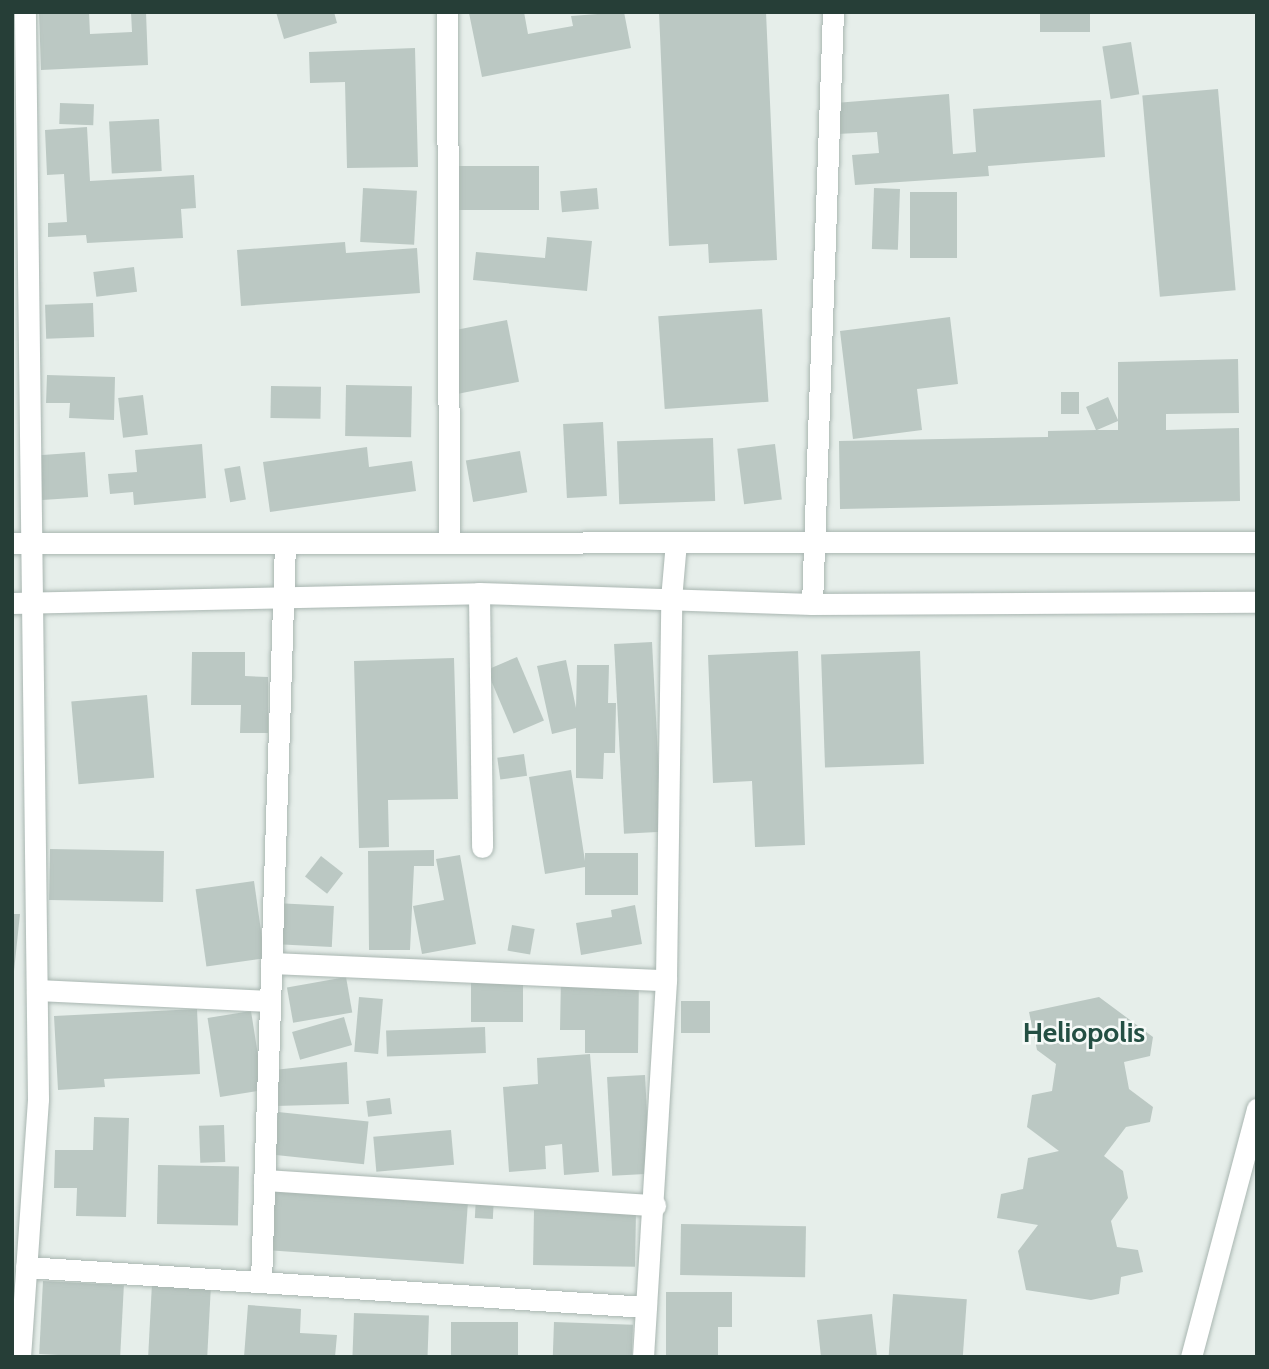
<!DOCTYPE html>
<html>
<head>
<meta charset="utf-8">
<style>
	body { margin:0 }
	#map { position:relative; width:1269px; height:1369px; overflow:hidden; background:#e6eeea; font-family:Cabin,sans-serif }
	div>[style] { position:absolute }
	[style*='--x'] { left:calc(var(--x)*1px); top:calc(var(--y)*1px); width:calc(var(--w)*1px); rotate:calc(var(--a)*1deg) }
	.building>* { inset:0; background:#bbc8c3; transform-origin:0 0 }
	.roads { filter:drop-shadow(0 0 2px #a9b6b1) drop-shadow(0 0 2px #a9b6b1) }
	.street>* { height:21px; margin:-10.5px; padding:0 10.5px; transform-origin:10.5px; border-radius:10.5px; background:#fff }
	span { translate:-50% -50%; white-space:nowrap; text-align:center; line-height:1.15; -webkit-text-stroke:5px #f6faf8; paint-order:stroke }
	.district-label { font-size:28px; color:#234f43; font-weight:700 }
	.frame { position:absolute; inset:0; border:14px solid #263e37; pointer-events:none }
</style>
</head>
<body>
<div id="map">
	<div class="building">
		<i style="clip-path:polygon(39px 12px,89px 12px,90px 34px,132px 32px,131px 12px,146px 12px,148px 65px,41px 70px)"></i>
		<i style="clip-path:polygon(276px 12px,334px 12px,337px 23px,284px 39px)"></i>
		<i style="clip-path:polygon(524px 12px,528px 34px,573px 26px,571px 16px,624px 12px,631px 48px,482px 77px,469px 13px)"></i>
		<i style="clip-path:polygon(659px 12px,766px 12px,777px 260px,709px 263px,708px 244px,669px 246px)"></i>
		<i style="left:1040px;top:12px;width:50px;height:20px"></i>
		<i style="left:1131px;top:42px;width:53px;height:29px;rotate:81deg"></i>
		<i style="clip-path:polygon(415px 48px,418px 167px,347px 168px,345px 82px,310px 83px,309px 52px)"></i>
		<i style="left:1218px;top:89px;width:202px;height:76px;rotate:85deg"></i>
		<i style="clip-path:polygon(949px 94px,953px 154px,976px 152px,973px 109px,1101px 100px,1105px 157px,988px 166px,989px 176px,855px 185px,852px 155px,879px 153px,877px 132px,837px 134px,835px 103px)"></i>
		<i style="left:60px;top:103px;width:34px;height:21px;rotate:2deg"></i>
		<i style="left:159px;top:119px;width:52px;height:50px;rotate:87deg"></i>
		<i style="clip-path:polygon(87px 127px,90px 181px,194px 175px,196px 208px,181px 209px,183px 238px,87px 243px,86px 235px,48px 237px,48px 223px,67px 222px,64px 174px,47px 175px,45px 130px)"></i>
		<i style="left:450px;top:166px;width:89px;height:44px"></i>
		<i style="left:363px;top:188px;width:54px;height:54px;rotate:3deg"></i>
		<i style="left:597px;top:188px;width:21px;height:37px;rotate:85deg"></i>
		<i style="left:874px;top:188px;width:26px;height:61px;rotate:2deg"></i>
		<i style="left:910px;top:192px;width:47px;height:66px"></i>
		<i style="clip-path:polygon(547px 237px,592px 241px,587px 291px,473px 280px,476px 252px,545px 258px)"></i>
		<i style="clip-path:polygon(345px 242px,346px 253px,417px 248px,420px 293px,241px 306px,237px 250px)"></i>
		<i style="left:134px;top:267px;width:25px;height:41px;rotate:83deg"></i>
		<i style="left:93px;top:303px;width:34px;height:48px;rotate:88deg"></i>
		<i style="left:762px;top:309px;width:93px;height:104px;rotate:86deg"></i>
		<i style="clip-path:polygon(950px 317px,958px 384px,917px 389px,922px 430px,853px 439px,840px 331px)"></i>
		<i style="left:507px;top:320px;width:63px;height:67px;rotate:79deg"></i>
		<i style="clip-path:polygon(evenodd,1238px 359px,1239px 413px,1166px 414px,1166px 430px,1239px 428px,1240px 501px,840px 509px,839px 441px,1048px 437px,1048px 431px,1096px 430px,1086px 407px,1108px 397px,1118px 420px,1118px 362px,1238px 359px,1118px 421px,1118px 430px,1097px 430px,1118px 421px)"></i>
		<i style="clip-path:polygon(47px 375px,115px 377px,114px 420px,69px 418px,70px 403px,46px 403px)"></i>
		<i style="left:346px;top:385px;width:66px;height:51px;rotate:1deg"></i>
		<i style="left:271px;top:386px;width:50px;height:32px;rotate:1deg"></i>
		<i style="left:1061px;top:392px;width:18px;height:22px"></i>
		<i style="left:143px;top:395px;width:40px;height:25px;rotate:83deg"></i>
		<i style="left:603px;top:422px;width:74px;height:40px;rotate:87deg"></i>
		<i style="left:713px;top:438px;width:63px;height:96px;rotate:88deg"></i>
		<i style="clip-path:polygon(202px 444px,206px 498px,134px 505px,133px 492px,110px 494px,108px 474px,137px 472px,135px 450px)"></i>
		<i style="left:775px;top:444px;width:56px;height:38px;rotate:83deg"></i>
		<i style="clip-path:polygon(367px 447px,369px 467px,412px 461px,416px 491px,270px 512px,263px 462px)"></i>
		<i style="left:520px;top:451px;width:42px;height:55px;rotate:80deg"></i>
		<i style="left:85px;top:452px;width:45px;height:46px;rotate:86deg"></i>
		<i style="left:240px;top:466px;width:34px;height:16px;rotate:80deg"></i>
		<i style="left:652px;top:642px;width:190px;height:38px;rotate:87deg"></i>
		<i style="clip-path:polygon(798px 651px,805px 845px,755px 847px,752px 781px,713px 783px,708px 655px)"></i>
		<i style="left:920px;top:651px;width:113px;height:99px;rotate:88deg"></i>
		<i style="clip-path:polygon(192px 652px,245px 652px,245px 676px,268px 677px,268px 733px,240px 733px,241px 705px,191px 705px)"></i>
		<i style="left:517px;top:657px;width:69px;height:33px;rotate:67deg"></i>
		<i style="clip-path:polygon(454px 658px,458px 799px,388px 800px,389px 847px,359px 848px,354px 661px)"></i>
		<i style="clip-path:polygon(566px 660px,576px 708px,577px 665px,609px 665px,608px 703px,616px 703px,615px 753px,604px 753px,603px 779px,576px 778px,576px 728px,552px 734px,537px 666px)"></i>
		<i style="left:147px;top:695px;width:83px;height:76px;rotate:85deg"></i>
		<i style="left:524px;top:754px;width:22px;height:27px;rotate:82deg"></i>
		<i style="clip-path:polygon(571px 770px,585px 861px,585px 853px,638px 853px,638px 895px,585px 895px,585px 867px,545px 874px,529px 777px)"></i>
		<i style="left:50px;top:849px;width:114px;height:51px;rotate:1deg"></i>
		<i style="clip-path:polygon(434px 850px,434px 866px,414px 866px,410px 950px,369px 950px,368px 851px)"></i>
		<i style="clip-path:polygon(460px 855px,476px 944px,422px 954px,413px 906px,444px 900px,436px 859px)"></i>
		<i style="left:321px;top:856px;width:28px;height:26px;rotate:38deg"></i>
		<i style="left:254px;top:881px;width:78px;height:59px;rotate:82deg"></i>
		<i style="left:275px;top:903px;width:59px;height:41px;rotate:3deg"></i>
		<i style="clip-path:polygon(635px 905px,642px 944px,581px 955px,576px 923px,612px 917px,611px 910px)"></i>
		<i style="clip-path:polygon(12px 914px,20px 914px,14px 971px,12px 971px)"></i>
		<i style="left:512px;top:925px;width:23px;height:26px;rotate:10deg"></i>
		<i style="left:471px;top:974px;width:52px;height:48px"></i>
		<i style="left:346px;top:977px;width:36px;height:60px;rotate:80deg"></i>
		<i style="clip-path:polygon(561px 977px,639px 977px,638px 1053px,585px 1053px,585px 1030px,560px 1030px)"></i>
		<i style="left:359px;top:997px;width:24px;height:55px;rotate:5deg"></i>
		<i style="clip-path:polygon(1099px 997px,1153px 1037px,1150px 1056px,1124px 1062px,1129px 1089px,1153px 1107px,1150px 1122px,1126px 1127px,1104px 1156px,1123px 1171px,1128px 1198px,1111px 1221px,1117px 1247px,1138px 1250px,1143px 1272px,1121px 1277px,1119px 1294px,1091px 1300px,1026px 1290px,1018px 1251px,1038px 1225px,997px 1218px,1001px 1194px,1023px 1189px,1028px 1158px,1059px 1151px,1027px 1127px,1032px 1095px,1052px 1091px,1056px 1064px,1037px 1050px,1029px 1012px)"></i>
		<i style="left:681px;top:1001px;width:29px;height:32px"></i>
		<i style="clip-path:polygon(197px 1009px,200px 1074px,104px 1079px,105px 1087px,58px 1090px,54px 1016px)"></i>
		<i style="left:251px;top:1011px;width:80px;height:44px;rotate:81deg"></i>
		<i style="left:344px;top:1017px;width:29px;height:54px;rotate:74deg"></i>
		<i style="left:485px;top:1027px;width:26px;height:99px;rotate:88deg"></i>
		<i style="clip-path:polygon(590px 1054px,599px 1172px,564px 1175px,562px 1144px,545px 1146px,546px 1169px,509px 1172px,503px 1087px,538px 1084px,537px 1058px)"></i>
		<i style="clip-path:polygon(347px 1062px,349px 1104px,275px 1106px,274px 1070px)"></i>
		<i style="left:645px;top:1075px;width:99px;height:38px;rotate:87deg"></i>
		<i style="left:390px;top:1098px;width:16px;height:24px;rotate:83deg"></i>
		<i style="left:278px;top:1112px;width:91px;height:43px;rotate:6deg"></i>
		<i style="clip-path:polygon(94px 1117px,129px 1118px,126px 1217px,76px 1216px,77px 1188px,54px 1188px,55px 1150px,93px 1150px)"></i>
		<i style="left:224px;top:1125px;width:37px;height:25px;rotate:88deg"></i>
		<i style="left:451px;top:1130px;width:35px;height:78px;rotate:85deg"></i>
		<i style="left:158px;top:1165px;width:81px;height:59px;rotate:1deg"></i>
		<i style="left:267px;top:1180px;width:202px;height:70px;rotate:4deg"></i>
		<i style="left:476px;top:1196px;width:18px;height:22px;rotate:3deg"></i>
		<i style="left:534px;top:1210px;width:102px;height:55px;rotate:1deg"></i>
		<i style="left:681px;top:1224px;width:125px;height:51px;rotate:1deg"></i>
		<i style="left:43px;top:1281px;width:81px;height:73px;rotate:3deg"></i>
		<i style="left:152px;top:1283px;width:59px;height:74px;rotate:3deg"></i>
		<i style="clip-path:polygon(666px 1292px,732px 1292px,732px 1327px,718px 1327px,718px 1357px,666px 1357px)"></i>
		<i style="left:893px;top:1294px;width:74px;height:63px;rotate:4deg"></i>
		<i style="clip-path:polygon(248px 1305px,301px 1309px,300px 1333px,337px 1335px,335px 1357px,244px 1357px)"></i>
		<i style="left:354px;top:1313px;width:75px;height:43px;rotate:2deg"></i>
		<i style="clip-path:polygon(872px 1314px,877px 1357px,821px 1357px,817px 1320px)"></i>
		<i style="left:451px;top:1322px;width:67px;height:35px"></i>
		<i style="left:554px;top:1322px;width:79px;height:35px;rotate:2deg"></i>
	</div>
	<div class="roads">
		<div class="street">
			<i style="--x:447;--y:12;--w:531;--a:89.78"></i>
			<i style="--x:12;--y:543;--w:1245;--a:-0.05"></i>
			<i style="--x:479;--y:593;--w:254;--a:89.3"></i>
			<i style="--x:12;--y:603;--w:467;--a:-1.2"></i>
			<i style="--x:479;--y:593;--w:333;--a:1.9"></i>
			<i style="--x:812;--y:604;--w:445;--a:-0.3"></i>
			<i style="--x:812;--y:604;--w:592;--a:-87.97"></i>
			<i style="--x:271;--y:963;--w:395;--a:2.5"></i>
			<i style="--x:37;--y:990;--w:233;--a:2.7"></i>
			<i style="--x:264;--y:1180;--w:392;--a:3.7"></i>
			<i style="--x:26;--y:1267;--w:621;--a:3.69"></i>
			<i style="--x:261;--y:1282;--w:739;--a:-88.14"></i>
			<i style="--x:20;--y:1357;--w:259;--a:-86"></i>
			<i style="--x:38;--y:1099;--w:1087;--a:-90.69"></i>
			<i style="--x:643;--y:1357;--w:378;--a:-86.5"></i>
			<i style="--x:666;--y:980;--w:381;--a:-89.2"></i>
			<i style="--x:671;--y:599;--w:57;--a:-85"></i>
			<i style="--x:1191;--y:1357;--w:257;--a:-75.1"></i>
		</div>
	</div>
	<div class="district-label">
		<span style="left:1084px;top:1032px">Heliopolis</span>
	</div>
	<div class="frame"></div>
</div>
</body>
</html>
